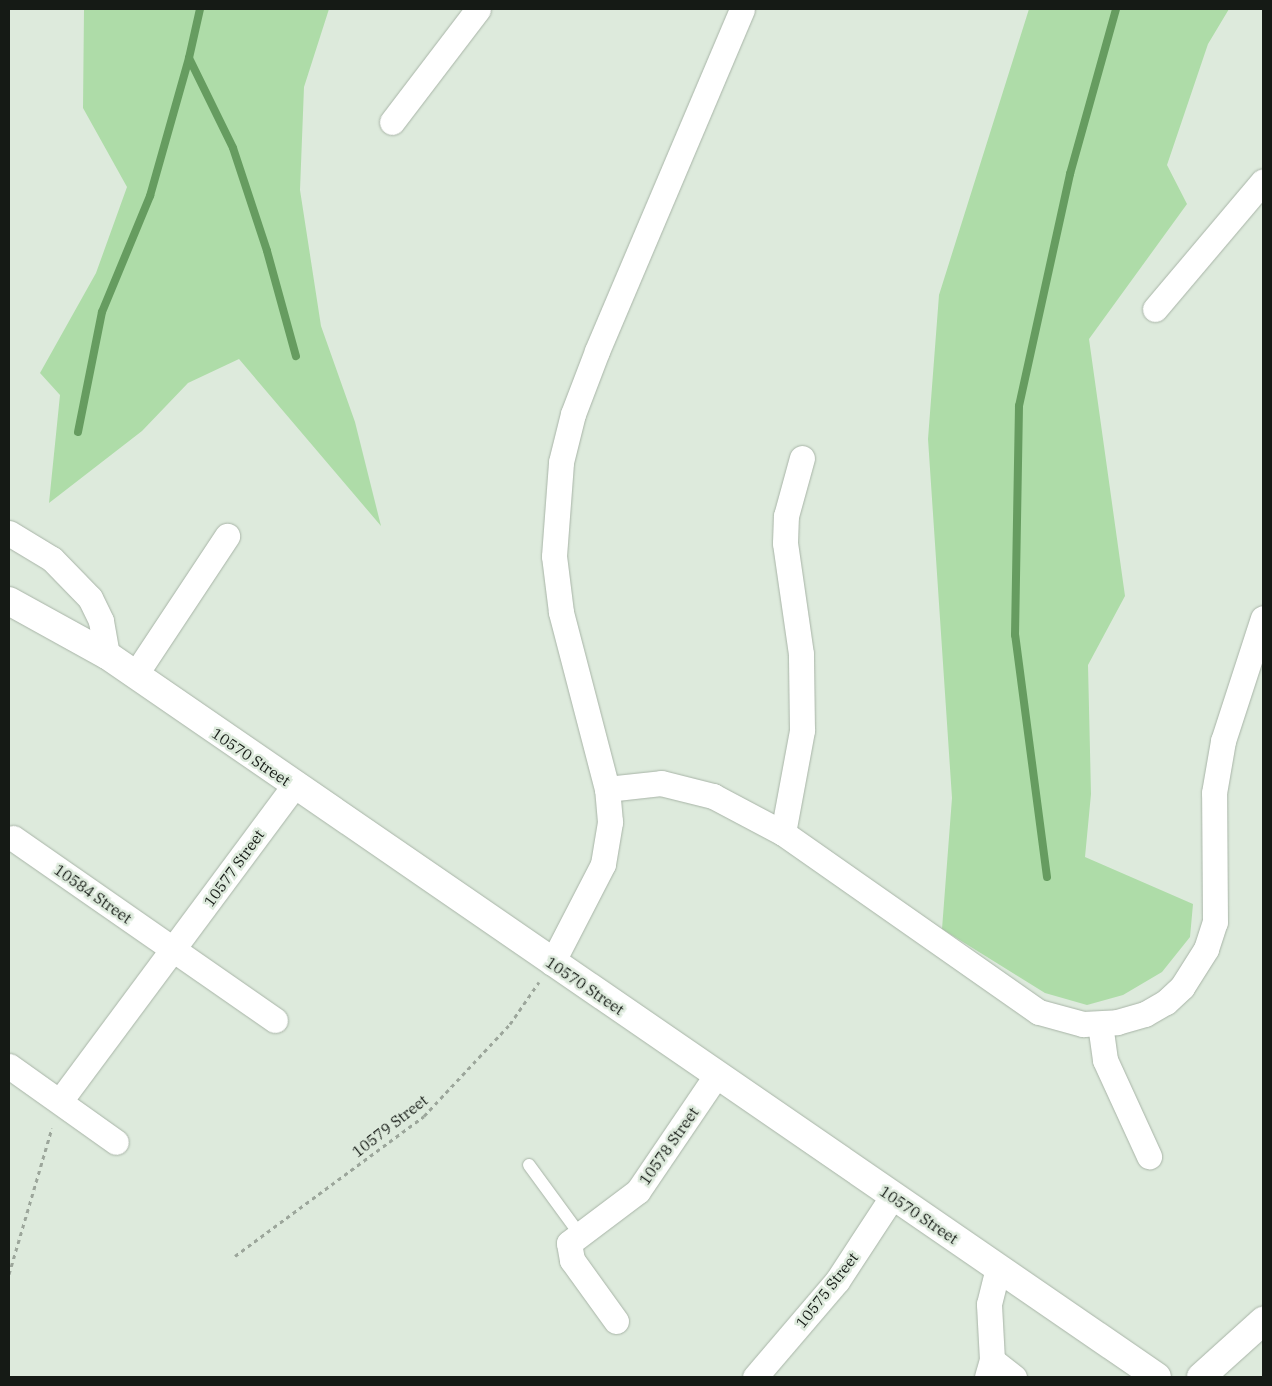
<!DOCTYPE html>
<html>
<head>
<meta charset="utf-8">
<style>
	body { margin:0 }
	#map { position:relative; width:1272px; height:1386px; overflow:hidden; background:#ddeadc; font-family:"IBM Plex Serif",serif }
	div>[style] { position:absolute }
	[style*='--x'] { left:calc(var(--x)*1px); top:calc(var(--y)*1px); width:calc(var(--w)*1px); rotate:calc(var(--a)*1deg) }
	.green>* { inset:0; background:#aedca8 }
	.stream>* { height:8px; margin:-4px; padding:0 4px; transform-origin:4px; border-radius:4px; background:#669c60 }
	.path>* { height:3px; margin-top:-1.5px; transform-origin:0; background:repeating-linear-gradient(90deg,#9ca69b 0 4px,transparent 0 8px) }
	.roads { filter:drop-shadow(0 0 1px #a8b4a7) drop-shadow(0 0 1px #a8b4a7) }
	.lane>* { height:12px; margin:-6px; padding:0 6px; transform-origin:6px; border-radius:6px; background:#fff }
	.street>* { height:25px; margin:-12.5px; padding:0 12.5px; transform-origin:12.5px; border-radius:12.5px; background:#fff }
	.secondary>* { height:28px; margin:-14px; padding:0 14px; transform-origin:14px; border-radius:14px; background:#fff }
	span { translate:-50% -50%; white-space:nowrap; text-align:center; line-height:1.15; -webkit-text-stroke:5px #ddeadc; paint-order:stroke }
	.street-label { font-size:15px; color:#151a15 }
	.frame { position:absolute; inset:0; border:10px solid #151a15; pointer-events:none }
</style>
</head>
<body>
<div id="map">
	<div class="green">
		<i style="clip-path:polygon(84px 9px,329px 9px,304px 87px,300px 190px,321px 326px,355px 422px,381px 526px,239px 359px,188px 383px,142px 431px,49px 503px,60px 395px,40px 373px,96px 273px,127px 187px,83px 108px)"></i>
		<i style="clip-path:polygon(1029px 9px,1229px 9px,1208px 44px,1167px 165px,1187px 204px,1089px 339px,1125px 596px,1088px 665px,1091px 794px,1085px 857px,1193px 904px,1190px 937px,1162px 972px,1123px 995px,1087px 1005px,1045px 993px,942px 929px,952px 798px,928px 439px,939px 295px)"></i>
	</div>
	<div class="stream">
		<i style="--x:200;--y:9;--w:50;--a:102.7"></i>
		<i style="--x:189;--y:58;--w:100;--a:63.9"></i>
		<i style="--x:233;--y:148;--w:108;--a:71.7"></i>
		<i style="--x:267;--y:251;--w:109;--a:74.6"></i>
		<i style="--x:78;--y:432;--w:122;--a:-78.7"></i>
		<i style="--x:102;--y:312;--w:126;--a:-67.5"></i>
		<i style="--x:150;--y:196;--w:143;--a:-74.2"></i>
		<i style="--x:1047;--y:877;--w:244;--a:-97.5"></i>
		<i style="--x:1015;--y:635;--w:229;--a:-89"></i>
		<i style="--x:1019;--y:406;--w:238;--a:-77.6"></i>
		<i style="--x:1070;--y:174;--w:171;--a:-74.4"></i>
	</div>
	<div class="path">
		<i style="--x:235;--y:1256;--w:235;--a:-36.5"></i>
		<i style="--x:424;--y:1116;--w:126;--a:-46.9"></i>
		<i style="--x:510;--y:1024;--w:51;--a:-55.4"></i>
		<i style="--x:9;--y:1274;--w:152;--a:-73.6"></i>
	</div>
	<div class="roads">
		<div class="lane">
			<i style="--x:529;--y:1165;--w:83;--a:53.8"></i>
		</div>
		<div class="street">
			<i style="--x:392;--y:122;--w:142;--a:-52.7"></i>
			<i style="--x:1155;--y:309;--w:167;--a:-49.8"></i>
			<i style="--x:9;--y:533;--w:50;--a:31.2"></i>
			<i style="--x:52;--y:559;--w:54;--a:45.7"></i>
			<i style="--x:90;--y:598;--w:25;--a:64"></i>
			<i style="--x:101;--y:621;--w:35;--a:80"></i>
			<i style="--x:135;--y:675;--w:167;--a:-56.5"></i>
			<i style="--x:607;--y:789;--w:54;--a:-6.3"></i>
			<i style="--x:661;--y:783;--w:54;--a:14"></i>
			<i style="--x:713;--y:796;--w:79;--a:27.9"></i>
			<i style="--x:783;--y:833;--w:312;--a:35"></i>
			<i style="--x:1039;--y:1012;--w:46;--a:15.3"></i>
			<i style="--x:1083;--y:1024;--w:34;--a:-3"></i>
			<i style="--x:1117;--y:1022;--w:29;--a:-16"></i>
			<i style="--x:1145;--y:1014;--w:24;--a:-30"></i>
			<i style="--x:1166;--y:1002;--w:22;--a:-43"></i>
			<i style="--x:1182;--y:987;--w:45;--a:-57.7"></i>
			<i style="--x:1206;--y:949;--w:28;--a:-72"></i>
			<i style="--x:1215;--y:922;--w:129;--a:-90.4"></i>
			<i style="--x:1214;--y:793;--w:53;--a:-80.2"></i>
			<i style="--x:1223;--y:741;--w:129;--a:-72"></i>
			<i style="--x:783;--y:833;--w:105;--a:-79.5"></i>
			<i style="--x:802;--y:730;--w:76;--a:-90.8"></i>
			<i style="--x:801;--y:654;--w:112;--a:-98.2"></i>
			<i style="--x:785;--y:543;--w:27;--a:-88"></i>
			<i style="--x:786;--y:516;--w:60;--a:-74.6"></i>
			<i style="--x:13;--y:838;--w:319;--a:34.8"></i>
			<i style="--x:552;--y:963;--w:111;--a:-62.7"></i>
			<i style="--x:603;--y:864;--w:43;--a:-80.5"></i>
			<i style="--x:610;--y:822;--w:33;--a:-95"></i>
			<i style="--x:607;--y:789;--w:183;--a:-104.6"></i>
			<i style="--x:561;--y:612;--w:56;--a:-97.1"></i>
			<i style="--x:554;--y:556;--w:94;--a:-85.7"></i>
			<i style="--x:561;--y:462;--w:49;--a:-76"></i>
			<i style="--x:573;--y:414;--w:67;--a:-69.1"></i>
			<i style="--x:597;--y:351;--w:371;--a:-67"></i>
			<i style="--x:1100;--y:1024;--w:36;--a:82"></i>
			<i style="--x:1105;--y:1060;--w:106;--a:65.4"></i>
			<i style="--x:9;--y:1066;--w:131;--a:35.4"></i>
			<i style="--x:60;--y:1101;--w:392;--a:-53.4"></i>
			<i style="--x:616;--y:1321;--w:75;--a:-125.8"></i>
			<i style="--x:572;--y:1260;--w:17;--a:-100"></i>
			<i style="--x:569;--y:1243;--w:86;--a:-37"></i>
			<i style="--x:638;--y:1191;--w:139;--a:-55.9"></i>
			<i style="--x:992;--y:1360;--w:28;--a:38"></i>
			<i style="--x:755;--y:1377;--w:126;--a:-49.5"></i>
			<i style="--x:837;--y:1281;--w:100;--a:-56.8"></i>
			<i style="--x:987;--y:1377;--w:18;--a:-74"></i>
			<i style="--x:992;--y:1360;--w:56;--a:-93.1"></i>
			<i style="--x:989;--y:1304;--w:36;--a:-76"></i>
		</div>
		<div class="secondary">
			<i style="--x:9;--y:601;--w:112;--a:28.9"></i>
			<i style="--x:107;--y:655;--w:1274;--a:34.51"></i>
			<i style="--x:1201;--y:1377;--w:84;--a:-42.1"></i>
		</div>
	</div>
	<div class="street-label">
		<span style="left:251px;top:757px;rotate:34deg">10570 Street</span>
		<span style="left:234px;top:868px;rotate:-54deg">10577 Street</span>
		<span style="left:93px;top:894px;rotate:35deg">10584 Street</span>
		<span style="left:585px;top:986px;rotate:34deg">10570 Street</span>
		<span style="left:390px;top:1126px;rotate:-38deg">10579 Street</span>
		<span style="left:669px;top:1146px;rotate:-55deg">10578 Street</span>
		<span style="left:919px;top:1215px;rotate:34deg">10570 Street</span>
		<span style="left:827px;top:1290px;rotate:-52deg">10575 Street</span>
	</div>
	<div class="frame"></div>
</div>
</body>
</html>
